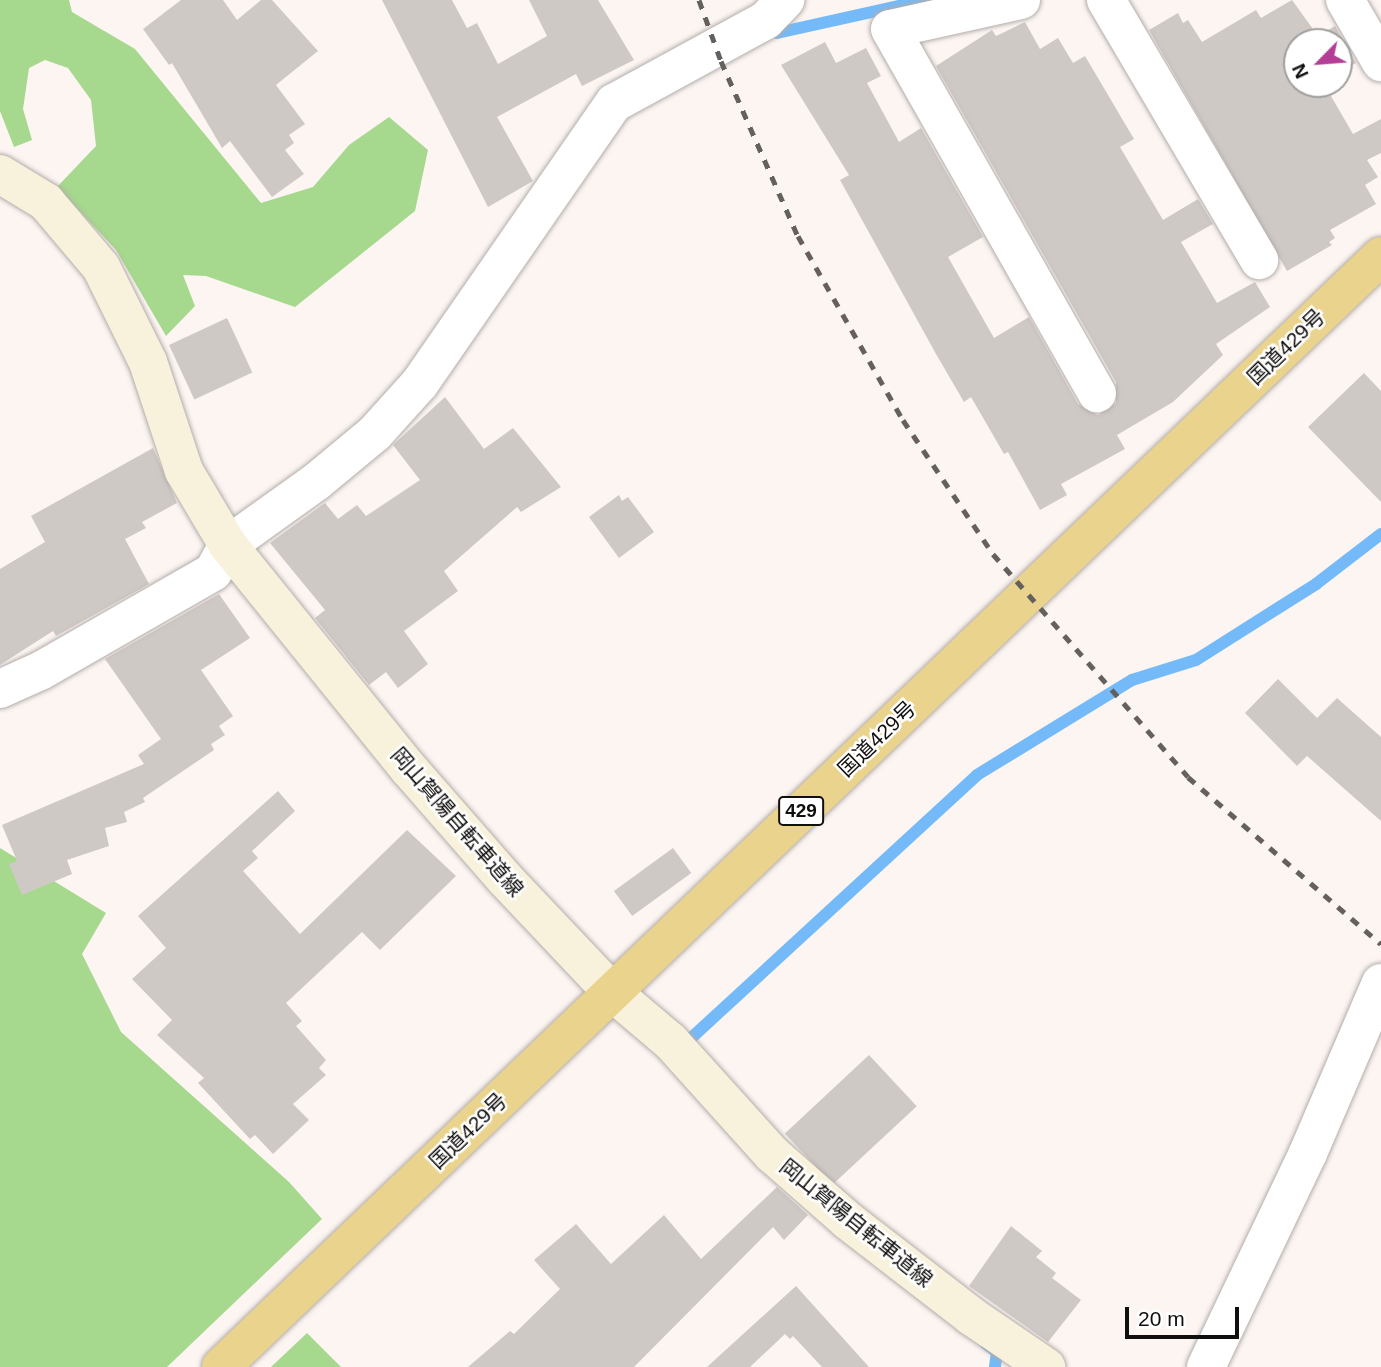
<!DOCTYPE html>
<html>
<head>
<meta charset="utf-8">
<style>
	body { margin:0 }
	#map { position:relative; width:1381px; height:1367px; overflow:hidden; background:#fcf5f2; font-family:Arial,"Noto Sans JP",sans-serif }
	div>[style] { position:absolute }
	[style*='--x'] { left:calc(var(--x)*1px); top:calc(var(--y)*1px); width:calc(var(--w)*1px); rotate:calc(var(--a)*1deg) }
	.forest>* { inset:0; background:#a6d88d }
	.stream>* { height:12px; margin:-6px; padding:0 6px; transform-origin:6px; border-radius:6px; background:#74baf8 }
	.building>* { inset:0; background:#cfc9c6; transform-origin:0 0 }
	.roads { filter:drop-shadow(0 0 2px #b3adaa) drop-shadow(0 0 2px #b3adaa) }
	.street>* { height:38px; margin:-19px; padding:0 19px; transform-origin:19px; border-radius:19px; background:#fff }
	.secondary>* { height:38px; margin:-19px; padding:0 19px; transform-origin:19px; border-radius:19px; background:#f8f2dd }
	.highway>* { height:38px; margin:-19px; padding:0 19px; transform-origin:19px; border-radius:19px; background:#e9d38d }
	.rail>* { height:5px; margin-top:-2.5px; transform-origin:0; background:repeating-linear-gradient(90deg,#64605e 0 9px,transparent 0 18px) }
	span { translate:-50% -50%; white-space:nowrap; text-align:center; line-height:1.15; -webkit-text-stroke:5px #fff; paint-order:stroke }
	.shield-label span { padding:2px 5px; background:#fff; border:2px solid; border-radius:5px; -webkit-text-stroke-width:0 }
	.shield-label { font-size:19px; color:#110f0e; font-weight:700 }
	.street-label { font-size:21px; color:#110f0e }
	.north { position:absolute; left:1283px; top:28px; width:70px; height:70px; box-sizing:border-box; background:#fff; border:2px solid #a09f9f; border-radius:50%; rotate:245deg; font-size:19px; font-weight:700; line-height:28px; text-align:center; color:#110f0e }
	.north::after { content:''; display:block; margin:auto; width:24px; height:32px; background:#b43e95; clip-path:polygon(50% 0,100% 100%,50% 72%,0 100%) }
	.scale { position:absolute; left:1125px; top:1307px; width:114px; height:32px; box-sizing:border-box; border:4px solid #110f0e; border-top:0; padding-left:9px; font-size:21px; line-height:24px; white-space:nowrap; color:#110f0e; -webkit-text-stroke:5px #fff; paint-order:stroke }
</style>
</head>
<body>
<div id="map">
	<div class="forest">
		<i style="clip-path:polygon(0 0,69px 0,72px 12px,135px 49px,261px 203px,313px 187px,349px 145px,389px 117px,428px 150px,415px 211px,295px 307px,206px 276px,183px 275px,195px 306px,166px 336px,116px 250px,57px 187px,96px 146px,91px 100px,68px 68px,45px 60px,29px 68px,23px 109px,32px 140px,14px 147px,0 111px)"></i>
		<i style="clip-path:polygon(0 848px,106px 913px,82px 954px,121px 1032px,289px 1182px,322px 1219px,167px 1367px,0 1367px)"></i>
		<i style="clip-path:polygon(307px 1333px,341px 1367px,271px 1367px)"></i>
	</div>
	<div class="stream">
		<i style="--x:777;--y:33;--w:153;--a:-12.5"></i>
		<i style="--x:689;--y:1040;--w:391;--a:-42.6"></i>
		<i style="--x:977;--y:775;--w:182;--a:-31.5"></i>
		<i style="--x:1132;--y:680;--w:67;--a:-17.4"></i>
		<i style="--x:1196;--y:660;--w:142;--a:-32.3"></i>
		<i style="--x:1316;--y:584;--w:82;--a:-37.6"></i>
		<i style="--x:986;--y:1344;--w:14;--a:36"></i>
		<i style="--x:997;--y:1352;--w:15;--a:98"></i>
	</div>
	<div class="building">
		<i style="clip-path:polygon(181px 0,223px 0,237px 20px,261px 0,272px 0,318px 51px,276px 85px,305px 124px,289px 135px,294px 143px,285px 150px,304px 174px,272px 197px,230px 141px,222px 148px,172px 63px,169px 65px,143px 29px)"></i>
		<i style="clip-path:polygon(382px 0,452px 0,467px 28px,477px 23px,498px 64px,547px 36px,529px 0,598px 0,634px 60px,582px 86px,576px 74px,497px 117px,533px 181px,488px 207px)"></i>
		<i style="clip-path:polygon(1292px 0,1318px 36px,1335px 26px,1356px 63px,1339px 72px,1339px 42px,1297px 42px,1297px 84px,1324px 84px,1353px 134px,1381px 119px,1381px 153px,1367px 160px,1378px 177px,1365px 185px,1376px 204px,1330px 230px,1335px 238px,1329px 242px,1332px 245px,1287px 271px,1149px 30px,1178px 13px,1183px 23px,1188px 20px,1202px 42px,1256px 10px,1261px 18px)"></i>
		<i style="clip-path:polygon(1025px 22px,1040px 49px,1058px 38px,1073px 63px,1085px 56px,1134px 139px,1120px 147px,1163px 220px,1198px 199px,1213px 224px,1181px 242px,1217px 303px,1255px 282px,1270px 307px,1216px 344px,1223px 355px,1173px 402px,1117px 435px,1125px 449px,1061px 484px,1067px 495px,1040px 510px,1008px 452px,1004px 454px,971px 397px,964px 402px,936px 354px,840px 180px,849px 175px,781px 65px,825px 42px,836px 63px,866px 48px,881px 76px,867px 83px,899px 142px,921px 128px,983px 237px,948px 257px,994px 338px,1029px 317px,1078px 404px,1098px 415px,1116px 403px,1116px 382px,936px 66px,992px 30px,996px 36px)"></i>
		<i style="left:227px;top:318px;width:60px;height:64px;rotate:65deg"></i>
		<i style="clip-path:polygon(1364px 373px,1381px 391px,1381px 502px,1308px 427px)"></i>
		<i style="clip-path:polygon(445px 397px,484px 449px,513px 428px,561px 487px,521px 512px,517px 507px,444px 571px,458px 591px,404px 631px,428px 664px,398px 688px,386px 672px,369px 685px,315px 618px,325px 610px,270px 543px,325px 503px,338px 519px,357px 505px,366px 516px,420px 480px,393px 445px)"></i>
		<i style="clip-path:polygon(153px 448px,177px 503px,142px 522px,146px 528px,125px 539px,149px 584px,56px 636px,53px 631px,0 665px,0 569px,45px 542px,31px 516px)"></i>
		<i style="clip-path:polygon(619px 495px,622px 501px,628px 497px,654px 532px,619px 558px,589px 517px)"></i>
		<i style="clip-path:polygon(219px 594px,250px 638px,201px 670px,233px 716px,219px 726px,225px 735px,211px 744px,214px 750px,143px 798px,145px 802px,124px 812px,127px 822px,105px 828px,109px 846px,67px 860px,72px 874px,22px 895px,9px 864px,17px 861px,2px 825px,144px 764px,138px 755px,161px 739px,105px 659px)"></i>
		<i style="clip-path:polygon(1278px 679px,1317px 718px,1337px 698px,1381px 737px,1381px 821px,1307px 756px,1297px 766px,1245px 713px)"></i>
		<i style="clip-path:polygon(278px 791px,295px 811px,252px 851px,258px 858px,243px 871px,300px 934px,407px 830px,456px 876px,380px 950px,362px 932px,286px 1003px,302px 1021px,296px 1026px,326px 1060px,319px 1068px,326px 1075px,293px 1104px,309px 1120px,273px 1154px,255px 1135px,250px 1139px,198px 1083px,204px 1078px,157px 1035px,172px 1020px,132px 979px,166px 948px,138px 916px)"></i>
		<i style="left:673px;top:848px;width:31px;height:73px;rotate:54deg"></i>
		<i style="left:869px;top:1055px;width:70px;height:115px;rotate:47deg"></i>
		<i style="clip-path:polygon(777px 1187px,808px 1215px,784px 1240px,773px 1227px,634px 1367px,468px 1367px,510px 1331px,514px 1334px,560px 1289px,534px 1260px,576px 1224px,611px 1264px,664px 1215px,701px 1259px)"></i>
		<i style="clip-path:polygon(1011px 1226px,1042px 1251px,1036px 1257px,1056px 1273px,1052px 1278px,1081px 1300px,1048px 1342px,969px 1286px)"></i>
		<i style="clip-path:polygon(796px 1286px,869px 1367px,822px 1367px,793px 1336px,790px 1339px,785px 1334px,750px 1367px,707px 1367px)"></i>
	</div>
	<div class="roads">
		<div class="street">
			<i style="--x:1021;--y:0;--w:134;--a:167.5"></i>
			<i style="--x:890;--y:29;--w:419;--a:60.4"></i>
			<i style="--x:1106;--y:0;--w:302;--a:59.5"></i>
			<i style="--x:1345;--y:0;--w:72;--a:59.9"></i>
			<i style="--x:0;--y:689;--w:46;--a:-24.3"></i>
			<i style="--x:42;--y:670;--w:197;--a:-29.8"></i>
			<i style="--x:213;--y:572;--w:31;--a:-61"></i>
			<i style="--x:228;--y:545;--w:108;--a:-35.6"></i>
			<i style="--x:316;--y:482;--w:77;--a:-39.7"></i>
			<i style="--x:375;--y:433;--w:67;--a:-48"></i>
			<i style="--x:420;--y:383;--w:341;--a:-55.3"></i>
			<i style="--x:614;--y:103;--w:173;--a:-28.6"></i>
			<i style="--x:766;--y:20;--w:28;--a:-46"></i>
			<i style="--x:1206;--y:1367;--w:237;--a:-64.5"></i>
			<i style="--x:1308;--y:1153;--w:185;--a:-66.8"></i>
		</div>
		<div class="secondary">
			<i style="--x:0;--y:174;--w:54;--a:31.3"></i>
			<i style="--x:46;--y:202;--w:85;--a:49.8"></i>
			<i style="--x:101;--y:267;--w:106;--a:63.7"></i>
			<i style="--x:148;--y:362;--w:115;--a:71.7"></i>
			<i style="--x:184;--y:471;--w:86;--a:59.3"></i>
			<i style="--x:228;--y:545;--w:288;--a:51.1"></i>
			<i style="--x:409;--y:769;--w:146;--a:48.9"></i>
			<i style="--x:505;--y:879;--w:156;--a:46.6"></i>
			<i style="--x:612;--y:992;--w:77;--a:40.3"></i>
			<i style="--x:671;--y:1042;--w:151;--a:48"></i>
			<i style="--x:772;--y:1154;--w:100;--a:41.3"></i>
			<i style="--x:847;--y:1220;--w:157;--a:37.7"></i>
			<i style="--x:971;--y:1316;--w:91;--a:34.2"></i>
		</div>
		<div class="highway">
			<i style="--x:221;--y:1367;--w:1606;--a:-43.76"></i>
		</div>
	</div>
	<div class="rail">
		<i style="--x:699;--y:0;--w:65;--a:70.2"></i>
		<i style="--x:721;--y:61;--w:191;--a:66.3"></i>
		<i style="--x:798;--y:236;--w:212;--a:60.3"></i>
		<i style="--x:903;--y:420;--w:161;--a:56.1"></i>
		<i style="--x:993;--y:554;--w:296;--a:48.8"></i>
		<i style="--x:1188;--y:777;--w:255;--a:40.9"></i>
	</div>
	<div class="shield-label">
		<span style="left:801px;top:811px">429</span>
	</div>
	<div class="street-label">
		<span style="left:1286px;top:347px;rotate:-44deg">国道429号</span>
		<span style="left:877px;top:739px;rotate:-44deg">国道429号</span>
		<span style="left:457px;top:822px;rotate:49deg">岡山賀陽自転車道線</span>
		<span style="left:468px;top:1131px;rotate:-44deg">国道429号</span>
		<span style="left:856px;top:1223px;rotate:39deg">岡山賀陽自転車道線</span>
	</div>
	<div class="north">N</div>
	<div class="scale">20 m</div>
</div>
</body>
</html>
